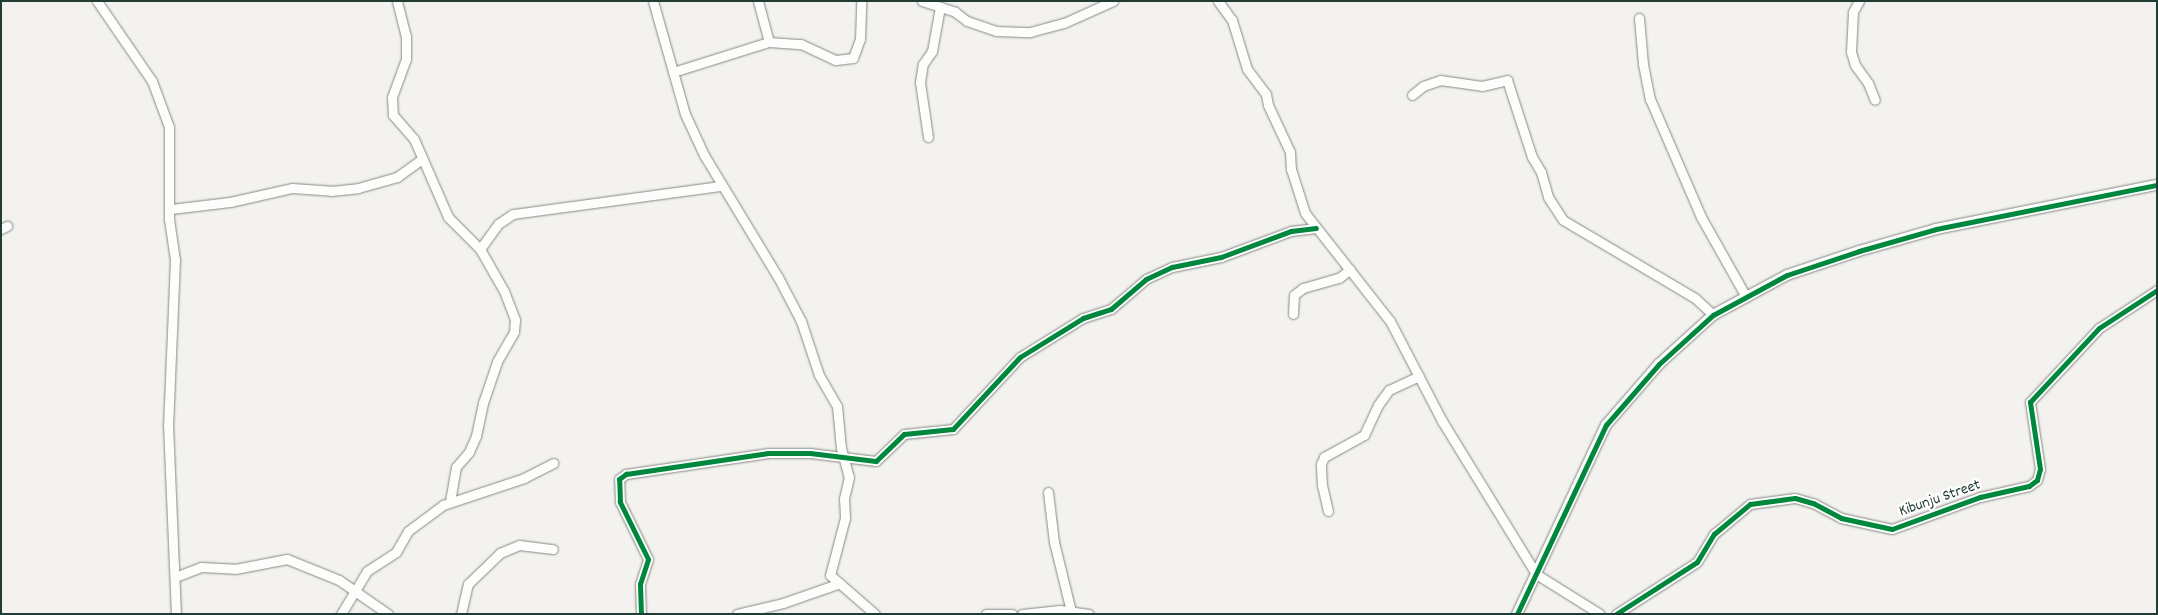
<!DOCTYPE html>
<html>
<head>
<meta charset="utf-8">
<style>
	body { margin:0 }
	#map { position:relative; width:2158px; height:615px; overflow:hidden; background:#f4f2ee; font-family:Dekko,sans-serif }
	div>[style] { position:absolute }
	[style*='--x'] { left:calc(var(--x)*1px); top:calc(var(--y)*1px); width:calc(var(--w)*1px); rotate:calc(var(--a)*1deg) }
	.roads { filter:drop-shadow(0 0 1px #848986) drop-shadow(0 0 1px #848986) }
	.minor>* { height:9px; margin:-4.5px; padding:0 4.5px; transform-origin:4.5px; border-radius:4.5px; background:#fdfdfc }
	.tertiary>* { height:10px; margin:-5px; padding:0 5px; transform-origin:5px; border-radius:5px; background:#fdfdfc }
	.cycleway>* { height:5px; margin:-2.5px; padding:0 2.5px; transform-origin:2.5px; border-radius:2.5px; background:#00873e }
	span { translate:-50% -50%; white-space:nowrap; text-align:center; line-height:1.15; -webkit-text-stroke:4.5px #fff; paint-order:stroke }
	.street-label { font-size:16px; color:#1f3d34 }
	.frame { position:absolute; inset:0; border:2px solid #1f3d34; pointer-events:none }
</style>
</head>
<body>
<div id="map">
	<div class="roads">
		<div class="minor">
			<i style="--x:97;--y:1;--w:97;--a:55.5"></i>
			<i style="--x:152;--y:81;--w:49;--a:69.7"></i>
			<i style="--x:169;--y:127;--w:92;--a:90"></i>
			<i style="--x:169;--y:219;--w:41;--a:81.7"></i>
			<i style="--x:175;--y:260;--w:164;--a:92.4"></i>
			<i style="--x:168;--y:424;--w:190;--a:87.6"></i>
			<i style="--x:397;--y:1;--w:36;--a:76"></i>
			<i style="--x:406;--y:36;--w:23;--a:90"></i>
			<i style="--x:406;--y:59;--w:40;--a:110.2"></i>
			<i style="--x:392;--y:97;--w:18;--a:87"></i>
			<i style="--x:393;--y:115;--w:32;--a:49"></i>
			<i style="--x:414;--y:139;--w:85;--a:66.4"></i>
			<i style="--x:448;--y:217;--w:45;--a:45"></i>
			<i style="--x:480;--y:249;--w:48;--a:60.3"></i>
			<i style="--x:504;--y:291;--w:31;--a:69"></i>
			<i style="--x:515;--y:320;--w:12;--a:95"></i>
			<i style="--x:514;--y:332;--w:34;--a:120"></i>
			<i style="--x:497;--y:362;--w:43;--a:108.9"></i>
			<i style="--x:483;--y:403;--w:34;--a:102"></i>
			<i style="--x:476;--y:436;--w:17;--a:114"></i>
			<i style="--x:469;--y:452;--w:20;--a:131"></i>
			<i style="--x:456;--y:467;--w:35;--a:100"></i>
			<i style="--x:653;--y:1;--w:117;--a:74.2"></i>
			<i style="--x:685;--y:114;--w:45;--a:65.1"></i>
			<i style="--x:704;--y:155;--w:143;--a:58.8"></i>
			<i style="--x:778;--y:277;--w:50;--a:62.4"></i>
			<i style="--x:801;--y:321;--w:57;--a:71.6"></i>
			<i style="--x:819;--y:375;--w:36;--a:60"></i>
			<i style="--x:837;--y:406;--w:42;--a:84.6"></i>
			<i style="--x:841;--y:448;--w:30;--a:75"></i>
			<i style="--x:849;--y:477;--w:22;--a:103"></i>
			<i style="--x:844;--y:498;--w:20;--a:87"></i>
			<i style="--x:845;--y:518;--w:59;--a:104.7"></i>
			<i style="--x:830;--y:575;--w:60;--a:40.9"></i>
			<i style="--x:758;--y:1;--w:42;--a:75"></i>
			<i style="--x:922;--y:1;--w:35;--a:18"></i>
			<i style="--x:955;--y:12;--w:15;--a:37"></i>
			<i style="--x:967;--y:21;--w:31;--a:19"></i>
			<i style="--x:996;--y:31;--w:34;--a:2"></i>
			<i style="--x:1030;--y:32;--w:35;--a:-15"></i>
			<i style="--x:1064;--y:23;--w:54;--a:-24.2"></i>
			<i style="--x:1218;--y:1;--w:24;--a:54"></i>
			<i style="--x:1232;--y:20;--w:51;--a:73"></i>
			<i style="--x:1247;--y:69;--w:31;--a:53"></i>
			<i style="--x:1266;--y:94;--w:11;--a:80"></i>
			<i style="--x:1268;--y:105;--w:52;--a:64.9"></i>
			<i style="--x:1290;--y:152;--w:17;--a:87"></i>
			<i style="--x:1291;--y:169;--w:46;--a:72.3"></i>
			<i style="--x:1305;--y:213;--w:137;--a:51.8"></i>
			<i style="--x:1390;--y:321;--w:113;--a:62.5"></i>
			<i style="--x:1442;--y:421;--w:180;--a:58.4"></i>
			<i style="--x:1536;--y:574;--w:75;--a:32"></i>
			<i style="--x:1859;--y:1;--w:13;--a:119"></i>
			<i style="--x:1853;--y:12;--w:40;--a:92.9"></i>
			<i style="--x:1851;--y:52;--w:14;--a:73"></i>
			<i style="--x:1855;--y:65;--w:22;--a:54"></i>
			<i style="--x:1868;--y:83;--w:18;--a:68"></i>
			<i style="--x:1639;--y:18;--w:46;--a:85"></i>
			<i style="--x:1643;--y:64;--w:36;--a:79"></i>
			<i style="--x:1650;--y:99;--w:129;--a:66.6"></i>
			<i style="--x:1701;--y:217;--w:92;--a:60.6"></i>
			<i style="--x:673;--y:72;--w:101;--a:-17.4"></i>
			<i style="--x:769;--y:42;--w:32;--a:4"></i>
			<i style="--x:801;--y:44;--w:38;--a:25"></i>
			<i style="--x:836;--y:60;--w:17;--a:-7"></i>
			<i style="--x:853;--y:58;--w:20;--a:-70"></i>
			<i style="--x:860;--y:39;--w:38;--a:-88"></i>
			<i style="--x:1412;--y:95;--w:14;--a:-39"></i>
			<i style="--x:1423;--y:86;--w:18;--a:-19"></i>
			<i style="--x:1440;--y:80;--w:42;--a:8.1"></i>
			<i style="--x:1482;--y:86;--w:26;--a:-13"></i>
			<i style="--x:1507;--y:80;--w:81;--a:72"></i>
			<i style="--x:1532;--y:157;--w:17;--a:59"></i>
			<i style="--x:1541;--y:172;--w:26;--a:74"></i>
			<i style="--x:1548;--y:197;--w:27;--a:57"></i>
			<i style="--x:1563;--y:220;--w:153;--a:30.6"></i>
			<i style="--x:1695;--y:298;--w:25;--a:43"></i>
			<i style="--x:928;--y:137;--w:56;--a:-98.3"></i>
			<i style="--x:920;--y:82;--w:18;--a:-81"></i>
			<i style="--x:923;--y:64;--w:16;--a:-55"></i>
			<i style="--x:932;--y:51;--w:45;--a:-79.7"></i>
			<i style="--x:171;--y:209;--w:59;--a:-6.8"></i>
			<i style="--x:230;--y:202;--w:64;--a:-12.7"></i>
			<i style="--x:292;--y:188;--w:39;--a:4"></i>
			<i style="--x:331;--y:191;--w:27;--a:-6"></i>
			<i style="--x:358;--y:188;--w:41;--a:-15.8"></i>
			<i style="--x:397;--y:177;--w:31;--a:-36"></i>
			<i style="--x:1;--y:229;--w:7;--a:-27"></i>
			<i style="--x:480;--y:249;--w:31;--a:-54"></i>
			<i style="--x:498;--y:224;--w:18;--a:-34"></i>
			<i style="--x:513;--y:214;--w:210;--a:-7.7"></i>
			<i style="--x:1293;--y:314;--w:19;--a:-87"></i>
			<i style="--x:1294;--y:295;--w:11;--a:-38"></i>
			<i style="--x:1303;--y:288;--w:37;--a:-16"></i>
			<i style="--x:1339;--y:278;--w:14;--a:-39"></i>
			<i style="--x:1048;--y:492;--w:50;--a:83.2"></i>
			<i style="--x:1054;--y:542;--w:71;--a:76.2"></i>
			<i style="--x:1328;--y:511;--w:26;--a:-103"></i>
			<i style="--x:1322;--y:486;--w:22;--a:-93"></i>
			<i style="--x:1321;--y:464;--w:8;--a:-67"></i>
			<i style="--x:1324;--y:457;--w:46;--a:-28.8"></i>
			<i style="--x:1364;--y:435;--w:33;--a:-65"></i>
			<i style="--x:1378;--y:405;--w:19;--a:-54"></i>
			<i style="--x:1389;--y:390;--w:33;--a:-25"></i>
			<i style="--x:175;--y:577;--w:28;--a:-21"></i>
			<i style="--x:201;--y:567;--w:34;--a:3"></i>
			<i style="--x:235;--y:569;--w:53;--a:-10.9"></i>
			<i style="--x:287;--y:559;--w:56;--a:22"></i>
			<i style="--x:339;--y:580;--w:60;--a:34.8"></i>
			<i style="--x:341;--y:614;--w:50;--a:-58.8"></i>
			<i style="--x:367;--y:571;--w:35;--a:-33"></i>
			<i style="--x:396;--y:552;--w:24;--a:-60"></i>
			<i style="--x:408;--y:531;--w:44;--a:-36.6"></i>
			<i style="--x:443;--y:505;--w:85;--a:-18.4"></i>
			<i style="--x:524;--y:478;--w:33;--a:-27"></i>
			<i style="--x:461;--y:614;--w:31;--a:-77"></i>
			<i style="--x:468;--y:584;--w:45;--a:-44.1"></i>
			<i style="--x:500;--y:553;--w:21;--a:-23"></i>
			<i style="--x:519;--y:545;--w:34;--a:7"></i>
			<i style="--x:641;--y:614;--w:30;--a:-92"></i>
			<i style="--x:640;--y:584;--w:26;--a:-72"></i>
			<i style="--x:648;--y:559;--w:64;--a:-116.2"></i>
			<i style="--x:620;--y:502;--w:23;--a:-92"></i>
			<i style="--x:619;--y:479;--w:9;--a:-36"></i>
			<i style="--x:626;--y:474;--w:144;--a:-8.4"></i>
			<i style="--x:768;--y:453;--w:42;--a:0"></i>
			<i style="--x:810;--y:453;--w:66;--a:6.9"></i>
			<i style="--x:876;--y:461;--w:39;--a:-44"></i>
			<i style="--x:904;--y:434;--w:49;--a:-5.8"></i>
			<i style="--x:953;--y:429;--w:98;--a:-47.1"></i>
			<i style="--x:1020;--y:357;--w:74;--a:-31.8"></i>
			<i style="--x:1083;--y:318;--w:29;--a:-18"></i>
			<i style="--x:1111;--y:309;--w:46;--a:-40.6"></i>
			<i style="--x:1146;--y:279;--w:29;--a:-25"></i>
			<i style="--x:1172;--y:267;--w:50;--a:-11.5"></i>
			<i style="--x:1221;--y:257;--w:75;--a:-20.4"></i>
			<i style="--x:1291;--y:231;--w:25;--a:-7"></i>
			<i style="--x:737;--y:614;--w:47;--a:-13.4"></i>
			<i style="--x:783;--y:603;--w:60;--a:-19.3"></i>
			<i style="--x:986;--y:614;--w:26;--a:0"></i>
			<i style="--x:1022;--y:614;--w:38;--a:-6"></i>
			<i style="--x:1060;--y:610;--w:29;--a:8"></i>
			<i style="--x:1616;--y:614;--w:96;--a:-32.7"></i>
			<i style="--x:1697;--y:562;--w:33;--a:-59"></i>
			<i style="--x:1714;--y:534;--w:47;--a:-39.8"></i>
			<i style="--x:1750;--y:504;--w:45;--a:-7.6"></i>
			<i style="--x:1795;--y:498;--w:19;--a:16"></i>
			<i style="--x:1813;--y:503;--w:32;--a:28"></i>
			<i style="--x:1841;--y:518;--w:52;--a:12.2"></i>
			<i style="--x:1892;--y:529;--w:94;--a:-20"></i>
			<i style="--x:1980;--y:497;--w:50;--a:-12.7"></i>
			<i style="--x:2029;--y:486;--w:10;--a:-37"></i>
			<i style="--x:2037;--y:480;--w:11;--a:-75"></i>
			<i style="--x:2040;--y:469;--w:68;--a:-98.5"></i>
			<i style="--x:2030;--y:402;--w:101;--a:-47"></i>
			<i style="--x:2099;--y:328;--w:69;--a:-33.2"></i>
		</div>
		<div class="tertiary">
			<i style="--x:1517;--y:614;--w:209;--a:-64.8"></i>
			<i style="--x:1606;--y:425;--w:81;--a:-49"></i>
			<i style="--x:1659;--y:364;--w:73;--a:-42.2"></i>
			<i style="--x:1713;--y:315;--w:84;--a:-28.4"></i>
			<i style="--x:1787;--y:275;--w:76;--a:-18.4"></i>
			<i style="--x:1859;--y:251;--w:80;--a:-15.9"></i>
			<i style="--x:1936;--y:229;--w:225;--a:-11.3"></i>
		</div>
	</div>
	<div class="cycleway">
		<i style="--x:641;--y:614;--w:30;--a:-92"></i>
		<i style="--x:640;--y:584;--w:26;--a:-72"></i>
		<i style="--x:648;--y:559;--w:64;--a:-116.2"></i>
		<i style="--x:620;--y:502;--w:23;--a:-92"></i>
		<i style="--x:619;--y:479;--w:9;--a:-36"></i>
		<i style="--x:626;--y:474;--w:144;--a:-8.4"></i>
		<i style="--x:768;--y:453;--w:42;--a:0"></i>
		<i style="--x:810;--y:453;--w:66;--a:6.9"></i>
		<i style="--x:876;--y:461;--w:39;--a:-44"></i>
		<i style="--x:904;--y:434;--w:49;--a:-5.8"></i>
		<i style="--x:953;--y:429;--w:98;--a:-47.1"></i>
		<i style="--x:1020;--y:357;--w:74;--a:-31.8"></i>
		<i style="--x:1083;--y:318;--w:29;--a:-18"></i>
		<i style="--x:1111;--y:309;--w:46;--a:-40.6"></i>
		<i style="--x:1146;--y:279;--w:29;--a:-25"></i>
		<i style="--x:1172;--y:267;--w:50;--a:-11.5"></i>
		<i style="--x:1221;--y:257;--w:75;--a:-20.4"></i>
		<i style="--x:1291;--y:231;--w:25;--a:-7"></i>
		<i style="--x:1517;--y:614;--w:209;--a:-64.8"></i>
		<i style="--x:1606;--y:425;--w:81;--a:-49"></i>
		<i style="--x:1659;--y:364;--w:73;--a:-42.2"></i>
		<i style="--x:1713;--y:315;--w:84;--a:-28.4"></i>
		<i style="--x:1787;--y:275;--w:76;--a:-18.4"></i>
		<i style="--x:1859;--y:251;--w:80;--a:-15.9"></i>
		<i style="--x:1936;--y:229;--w:225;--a:-11.3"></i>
		<i style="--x:1616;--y:614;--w:96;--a:-32.7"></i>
		<i style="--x:1697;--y:562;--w:33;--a:-59"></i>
		<i style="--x:1714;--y:534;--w:47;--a:-39.8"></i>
		<i style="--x:1750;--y:504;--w:45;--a:-7.6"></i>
		<i style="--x:1795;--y:498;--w:19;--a:16"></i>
		<i style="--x:1813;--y:503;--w:32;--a:28"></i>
		<i style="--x:1841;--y:518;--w:52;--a:12.2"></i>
		<i style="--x:1892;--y:529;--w:94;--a:-20"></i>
		<i style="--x:1980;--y:497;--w:50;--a:-12.7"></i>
		<i style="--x:2029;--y:486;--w:10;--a:-37"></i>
		<i style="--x:2037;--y:480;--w:11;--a:-75"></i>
		<i style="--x:2040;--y:469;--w:68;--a:-98.5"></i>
		<i style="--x:2030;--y:402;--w:101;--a:-47"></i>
		<i style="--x:2099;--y:328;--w:69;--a:-33.2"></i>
	</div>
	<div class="street-label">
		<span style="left:1940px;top:499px;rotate:-19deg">Kibunju Street</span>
	</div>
	<div class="frame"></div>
</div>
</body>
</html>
